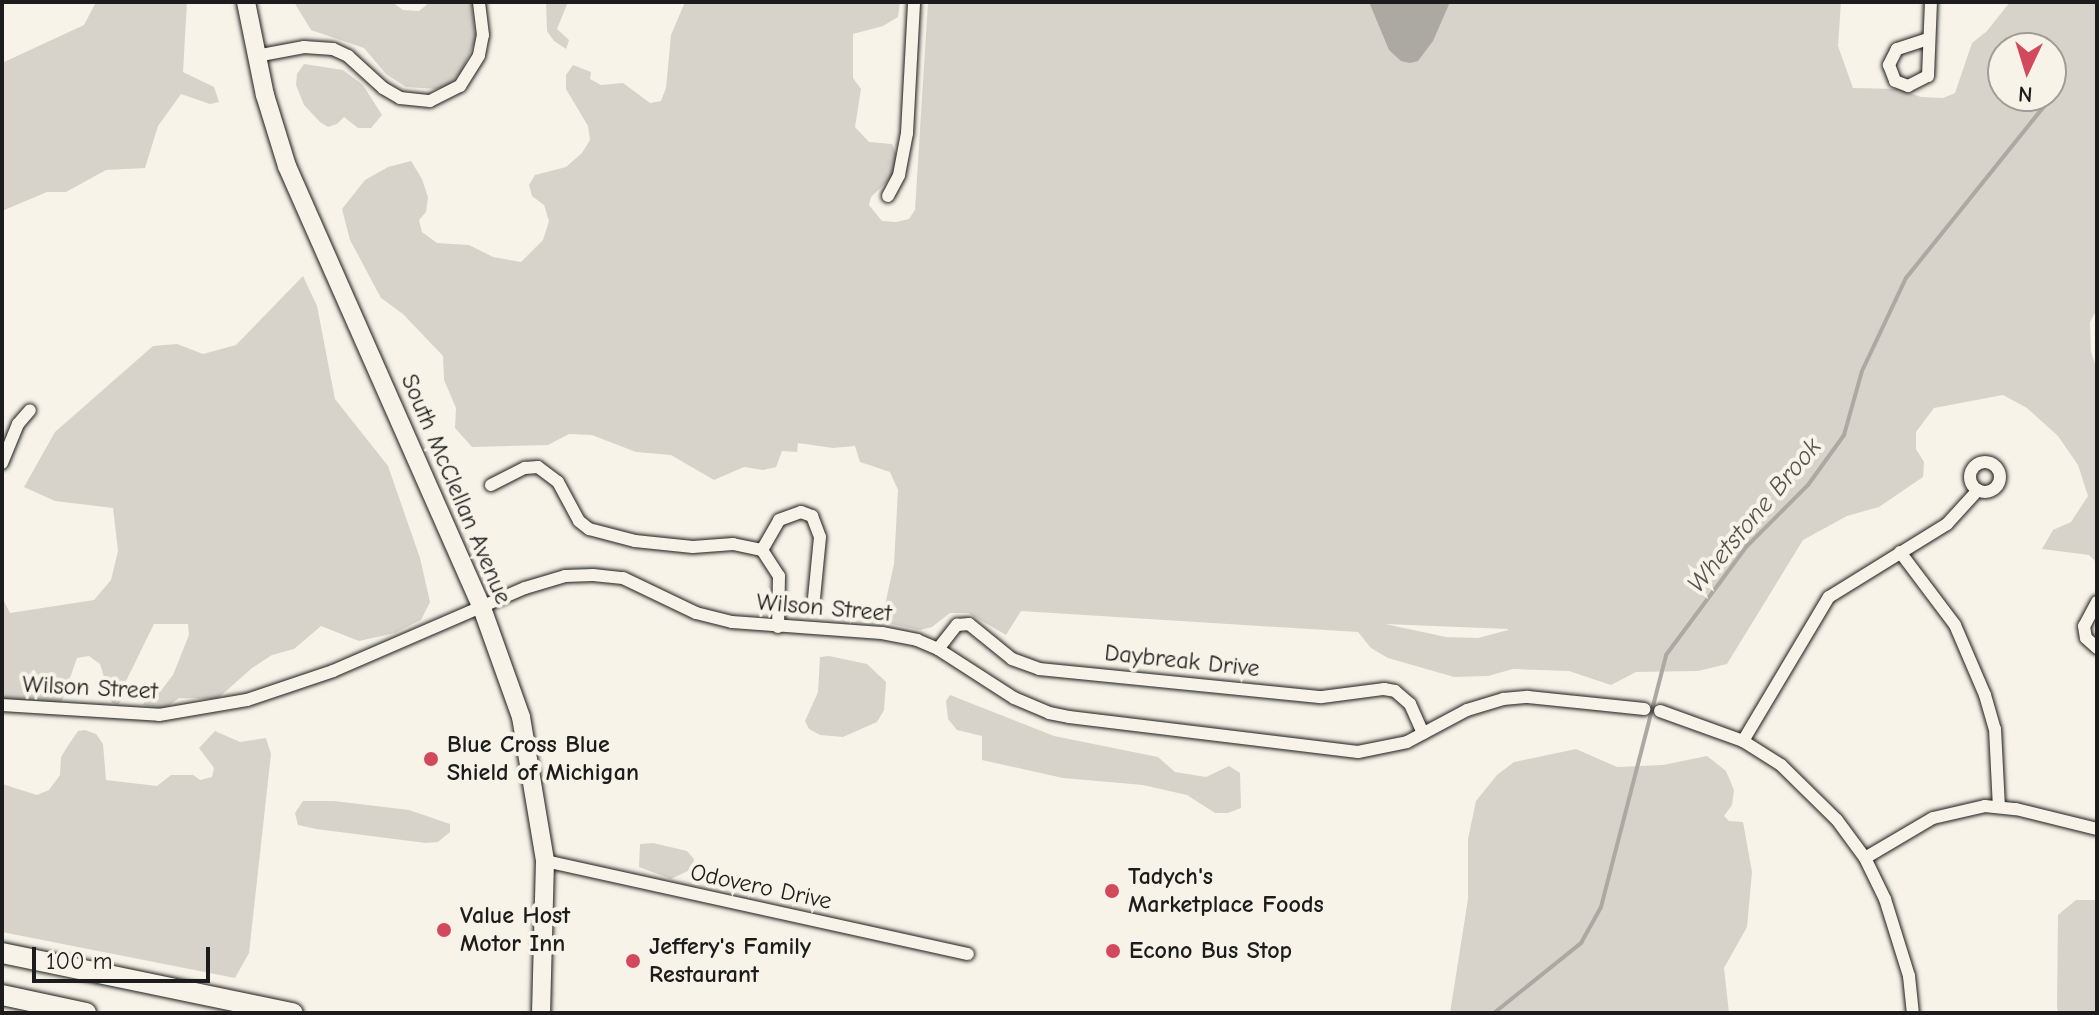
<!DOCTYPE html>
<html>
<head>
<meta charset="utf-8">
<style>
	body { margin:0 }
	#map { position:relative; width:2099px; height:1015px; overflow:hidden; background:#f7f3e8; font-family:"Comic Neue",sans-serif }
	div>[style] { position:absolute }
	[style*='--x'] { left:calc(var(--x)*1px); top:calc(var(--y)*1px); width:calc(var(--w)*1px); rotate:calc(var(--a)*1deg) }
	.green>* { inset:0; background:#d7d3cb }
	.water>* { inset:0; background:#aca9a2 }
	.stream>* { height:4px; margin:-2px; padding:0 2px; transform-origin:2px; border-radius:2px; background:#aca9a2 }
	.roads { filter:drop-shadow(0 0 2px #1c1c1c) drop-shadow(0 0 2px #1c1c1c) }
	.minor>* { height:12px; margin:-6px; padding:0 6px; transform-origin:6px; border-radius:6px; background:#f7f3e8 }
	.minor>.ring { margin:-6px; padding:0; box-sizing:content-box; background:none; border:12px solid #f7f3e8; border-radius:50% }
	.primary>* { height:18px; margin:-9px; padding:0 9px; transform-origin:9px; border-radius:9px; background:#f7f3e8 }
	.trunk>* { height:20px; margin:-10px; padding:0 10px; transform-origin:10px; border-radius:10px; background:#f7f3e8 }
	.dots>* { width:22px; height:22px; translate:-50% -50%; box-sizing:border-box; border:4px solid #f7f3e8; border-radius:50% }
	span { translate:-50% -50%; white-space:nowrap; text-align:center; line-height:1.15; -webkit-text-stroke:8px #f7f3e8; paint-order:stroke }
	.street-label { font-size:24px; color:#1c1c1c }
	.poi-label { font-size:24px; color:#1c1c1c; font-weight:700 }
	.left { translate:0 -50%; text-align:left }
	.water-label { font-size:26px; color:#565452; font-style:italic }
	.frame { position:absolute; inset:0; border:4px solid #1c1c1c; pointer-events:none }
	.north { position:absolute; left:1987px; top:32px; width:80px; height:80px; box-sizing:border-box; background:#f7f3e8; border:2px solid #9f9d96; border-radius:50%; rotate:184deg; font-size:22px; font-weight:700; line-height:32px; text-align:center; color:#1c1c1c }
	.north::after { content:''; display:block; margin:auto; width:28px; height:36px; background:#d1495b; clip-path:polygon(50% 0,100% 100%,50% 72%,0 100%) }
	.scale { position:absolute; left:32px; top:947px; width:178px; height:36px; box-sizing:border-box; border:4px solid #1c1c1c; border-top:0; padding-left:10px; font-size:24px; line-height:28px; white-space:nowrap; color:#1c1c1c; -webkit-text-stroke:6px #f7f3e8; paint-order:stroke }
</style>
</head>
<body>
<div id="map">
	<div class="green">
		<i style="clip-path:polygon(96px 2px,187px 2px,183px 72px,214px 87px,219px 102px,210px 104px,181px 94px,158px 126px,145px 168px,106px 170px,66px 192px,47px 192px,2px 211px,2px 63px,84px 25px)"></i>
		<i style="clip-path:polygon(294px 2px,392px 2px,403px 10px,419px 11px,430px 2px,471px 2px,476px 39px,461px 72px,448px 86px,436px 89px,406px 87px,386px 74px,364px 48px,311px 30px)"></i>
		<i style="clip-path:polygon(546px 2px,568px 2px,557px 29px,569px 40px,566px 49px,554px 41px,547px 31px)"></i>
		<i style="clip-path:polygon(evenodd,685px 2px,900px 2px,898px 17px,883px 26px,853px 34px,853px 78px,861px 89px,855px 127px,869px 142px,892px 144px,898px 158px,895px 174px,871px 197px,869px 205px,882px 221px,896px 222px,909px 219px,915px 210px,928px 2px,1841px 2px,1838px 46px,1853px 88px,1898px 89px,1921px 97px,1943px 98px,1955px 93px,1972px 43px,1987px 31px,2010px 2px,2097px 2px,2097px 309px,2090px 322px,2091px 352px,2097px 369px,2097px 563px,2089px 555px,2042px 549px,2053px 530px,2071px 522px,2088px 496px,2078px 465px,2058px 436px,2027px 408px,2003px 395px,1934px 408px,1916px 432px,1916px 449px,1924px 462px,1923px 477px,1879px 507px,1847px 516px,1803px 540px,1727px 664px,1698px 671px,1636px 672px,1611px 685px,1569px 671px,1513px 669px,1488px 676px,1454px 677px,1388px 658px,1371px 648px,1358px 632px,1021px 611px,1006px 635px,968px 613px,950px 613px,932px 627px,920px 630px,886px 623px,883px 614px,894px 564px,898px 490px,890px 472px,860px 462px,855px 446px,833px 448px,798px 443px,797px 452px,782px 451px,776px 467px,763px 470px,744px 467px,714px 480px,671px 455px,636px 452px,592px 435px,569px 434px,548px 445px,472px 447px,455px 428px,456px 408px,444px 380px,443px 356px,403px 314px,381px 298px,350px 240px,342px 209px,365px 180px,388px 167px,411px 161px,422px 179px,428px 197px,426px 212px,419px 220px,422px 232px,437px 243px,469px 245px,493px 257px,521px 262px,543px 240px,549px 221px,544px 205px,532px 196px,529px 185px,535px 175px,566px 167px,582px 153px,590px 140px,588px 126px,566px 89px,566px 75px,573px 65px,591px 72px,590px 79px,601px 85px,623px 83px,650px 103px,661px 101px,666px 88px,671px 35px,685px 2px,2003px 48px,2051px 48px,2051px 96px,2003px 96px,2003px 48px,685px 2px,1385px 624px,1508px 629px,1508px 630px,1478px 638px,1446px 637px,1385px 624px)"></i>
		<i style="clip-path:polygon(304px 64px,343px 70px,363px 85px,382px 115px,371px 128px,358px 128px,344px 117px,337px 124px,328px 127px,320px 122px,304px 105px,296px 85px,297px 74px)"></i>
		<i style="clip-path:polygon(303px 276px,317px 306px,335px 399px,388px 466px,420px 558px,430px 602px,421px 620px,395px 633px,359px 641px,321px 626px,294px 649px,272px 655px,252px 668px,217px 699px,179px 698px,164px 709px,143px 705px,148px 695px,163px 688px,173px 675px,189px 635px,188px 624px,154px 624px,126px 681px,123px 699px,118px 704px,112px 703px,100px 664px,89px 656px,77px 658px,59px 709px,2px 702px,2px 597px,10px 613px,94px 600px,111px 580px,118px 551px,113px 508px,55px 501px,24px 487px,55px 432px,153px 346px,177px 344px,203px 354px,236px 345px)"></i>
		<i style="clip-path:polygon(829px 656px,867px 664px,886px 682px,884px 710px,877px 722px,843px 737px,820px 735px,809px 729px,805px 721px,818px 692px,820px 657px)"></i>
		<i style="clip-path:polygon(950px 695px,1054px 736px,1158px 757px,1175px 772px,1206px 777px,1229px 766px,1240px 773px,1241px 808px,1228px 813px,1215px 813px,1187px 795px,1143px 785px,1063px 778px,982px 760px,982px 736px,957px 730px,948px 719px,946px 701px)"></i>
		<i style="clip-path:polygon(85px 730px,96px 734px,103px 744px,106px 780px,157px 786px,171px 775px,193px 775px,200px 780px,212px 777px,214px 768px,199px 748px,215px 731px,240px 742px,266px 738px,271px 754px,249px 953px,235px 978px,2px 932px,2px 784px,37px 795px,49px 790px,60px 775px,61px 757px,69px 744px,78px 731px)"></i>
		<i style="clip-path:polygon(1576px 749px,1617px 767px,1663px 765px,1707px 756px,1726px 771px,1734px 790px,1732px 805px,1724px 816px,1729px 821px,1743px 822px,1752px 872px,1747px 927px,1724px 968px,1729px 1013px,1450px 1013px,1468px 899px,1468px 839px,1476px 801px,1497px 775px,1514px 762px)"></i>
		<i style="clip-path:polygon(303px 801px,334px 801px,409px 810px,450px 824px,450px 832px,438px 842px,426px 843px,316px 829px,298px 825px,295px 813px)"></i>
		<i style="clip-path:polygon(653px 843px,687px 851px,694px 859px,692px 869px,671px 879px,639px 867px,640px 844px)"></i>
		<i style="clip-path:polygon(2076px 900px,2097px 900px,2097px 1013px,2059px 1013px,2057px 1008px,2058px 915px)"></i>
	</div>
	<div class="water">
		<i style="clip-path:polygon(1369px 2px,1450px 2px,1433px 41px,1418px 61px,1410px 63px,1401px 61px,1389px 50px)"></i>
	</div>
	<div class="stream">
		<i style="--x:1494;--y:1013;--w:112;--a:-38.8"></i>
		<i style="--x:1581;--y:943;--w:41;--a:-60.9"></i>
		<i style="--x:1601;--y:907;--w:260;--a:-75.5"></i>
		<i style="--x:1666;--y:655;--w:136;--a:-53.4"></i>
		<i style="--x:1747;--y:546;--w:86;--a:-45"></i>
		<i style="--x:1808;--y:485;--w:62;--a:-54.2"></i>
		<i style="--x:1844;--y:435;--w:66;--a:-74.3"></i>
		<i style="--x:1862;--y:371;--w:103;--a:-64.7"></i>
		<i style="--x:1906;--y:278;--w:241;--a:-51.2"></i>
	</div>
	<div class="roads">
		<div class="minor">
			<i style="--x:1928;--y:39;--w:33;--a:162"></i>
			<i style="--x:1897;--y:49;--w:18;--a:117"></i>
			<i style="--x:1889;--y:65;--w:17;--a:69"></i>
			<i style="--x:1895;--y:81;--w:14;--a:21"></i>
			<i style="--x:1908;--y:86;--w:22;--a:-27"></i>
			<i style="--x:1928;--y:76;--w:74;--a:-87.7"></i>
			<i style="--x:256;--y:56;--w:49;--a:-10.6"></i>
			<i style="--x:304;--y:47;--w:29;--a:4"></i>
			<i style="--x:333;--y:49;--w:17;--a:25"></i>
			<i style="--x:348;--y:56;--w:47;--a:42.4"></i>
			<i style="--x:383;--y:88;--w:20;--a:30"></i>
			<i style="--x:400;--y:98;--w:30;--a:6"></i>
			<i style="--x:430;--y:101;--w:34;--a:-27"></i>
			<i style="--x:460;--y:86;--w:36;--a:-58"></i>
			<i style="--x:479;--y:55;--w:20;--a:-79"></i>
			<i style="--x:483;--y:35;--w:33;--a:-97"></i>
			<i style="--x:888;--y:196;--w:24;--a:-62"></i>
			<i style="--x:899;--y:175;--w:43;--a:-79.2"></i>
			<i style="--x:907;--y:133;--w:131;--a:-86.9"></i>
			<i class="ring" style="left:1970px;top:462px;width:18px;height:18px"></i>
			<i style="--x:2;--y:463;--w:42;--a:-67.7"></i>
			<i style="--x:18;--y:424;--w:18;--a:-49"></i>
			<i style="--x:491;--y:485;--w:38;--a:-27"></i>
			<i style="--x:525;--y:468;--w:13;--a:-4"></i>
			<i style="--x:538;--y:467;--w:25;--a:37"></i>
			<i style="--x:558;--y:482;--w:44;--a:61.7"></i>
			<i style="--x:579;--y:521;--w:13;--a:39"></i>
			<i style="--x:589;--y:529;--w:48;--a:14.6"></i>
			<i style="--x:635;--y:541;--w:58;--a:5.9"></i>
			<i style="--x:693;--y:547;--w:40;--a:-4.3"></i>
			<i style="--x:733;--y:544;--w:30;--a:12"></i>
			<i style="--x:762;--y:550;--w:31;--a:57"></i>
			<i style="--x:779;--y:576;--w:51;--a:91.1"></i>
			<i style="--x:762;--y:550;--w:34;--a:-60"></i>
			<i style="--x:779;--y:520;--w:23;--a:-20"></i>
			<i style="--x:801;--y:512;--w:12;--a:20"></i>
			<i style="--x:812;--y:516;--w:22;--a:69"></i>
			<i style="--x:820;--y:537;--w:61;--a:95.6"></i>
			<i style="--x:1900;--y:552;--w:91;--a:53"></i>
			<i style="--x:1955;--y:625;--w:76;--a:66.8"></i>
			<i style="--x:1985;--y:695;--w:35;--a:74"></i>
			<i style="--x:1995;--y:729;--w:78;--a:87.1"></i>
			<i style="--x:2097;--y:602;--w:27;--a:118"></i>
			<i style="--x:2084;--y:626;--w:12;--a:81"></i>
			<i style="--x:2086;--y:638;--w:15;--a:42"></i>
			<i style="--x:938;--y:649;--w:31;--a:-52"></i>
			<i style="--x:957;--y:625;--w:12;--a:-5"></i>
			<i style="--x:969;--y:624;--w:55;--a:39.1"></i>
			<i style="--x:1012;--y:659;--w:29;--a:20"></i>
			<i style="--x:1039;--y:669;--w:284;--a:5.7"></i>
			<i style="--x:1322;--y:697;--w:63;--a:-7.4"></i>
			<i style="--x:1384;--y:689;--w:11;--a:10"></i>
			<i style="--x:1395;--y:691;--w:20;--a:41"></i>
			<i style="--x:1410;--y:704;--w:32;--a:66"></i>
			<i style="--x:2;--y:705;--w:157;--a:3.6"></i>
			<i style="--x:159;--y:715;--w:89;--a:-9.7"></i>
			<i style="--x:247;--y:700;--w:91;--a:-18.6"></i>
			<i style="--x:333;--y:671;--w:209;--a:-23.4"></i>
			<i style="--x:525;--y:588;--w:42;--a:-16.7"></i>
			<i style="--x:565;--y:576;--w:28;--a:-2"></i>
			<i style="--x:593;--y:575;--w:30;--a:6"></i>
			<i style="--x:623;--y:578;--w:81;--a:25.6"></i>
			<i style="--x:696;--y:613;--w:37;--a:14"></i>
			<i style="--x:732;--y:622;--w:150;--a:4.2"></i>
			<i style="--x:882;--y:633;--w:36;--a:11"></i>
			<i style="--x:917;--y:640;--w:23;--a:23"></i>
			<i style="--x:938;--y:649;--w:90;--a:32.8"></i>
			<i style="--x:1014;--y:698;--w:38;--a:23"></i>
			<i style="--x:1049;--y:713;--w:20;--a:11"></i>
			<i style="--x:1069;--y:717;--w:291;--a:6.9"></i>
			<i style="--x:1358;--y:752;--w:50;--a:-11.5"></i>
			<i style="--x:1407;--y:742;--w:68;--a:-28.1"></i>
			<i style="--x:1467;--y:710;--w:38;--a:-17"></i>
			<i style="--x:1503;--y:699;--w:25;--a:-5"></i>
			<i style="--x:1528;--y:697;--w:117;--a:5.9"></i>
			<i style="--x:1660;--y:711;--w:88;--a:19.9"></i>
			<i style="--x:1743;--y:741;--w:45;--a:32.3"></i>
			<i style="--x:1781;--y:765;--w:78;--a:44.5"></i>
			<i style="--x:1837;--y:820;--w:47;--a:53.6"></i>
			<i style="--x:1865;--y:858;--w:46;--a:64"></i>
			<i style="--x:1885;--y:899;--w:81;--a:72.7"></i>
			<i style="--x:1909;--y:976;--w:37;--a:84"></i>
			<i style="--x:1743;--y:741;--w:168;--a:-59.2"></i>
			<i style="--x:1829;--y:597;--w:139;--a:-31.7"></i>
			<i style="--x:1947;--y:524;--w:46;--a:-47.6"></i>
			<i style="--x:1865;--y:858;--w:79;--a:-30.5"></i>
			<i style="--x:1933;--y:818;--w:53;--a:-13"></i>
			<i style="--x:1985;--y:806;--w:31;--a:6"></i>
			<i style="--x:2016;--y:809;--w:83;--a:13.9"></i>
			<i style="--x:545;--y:861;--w:433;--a:12.4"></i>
		</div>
		<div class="primary">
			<i style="--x:246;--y:2;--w:95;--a:78.5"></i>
			<i style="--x:265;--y:95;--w:74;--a:72.8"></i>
			<i style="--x:287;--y:166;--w:483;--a:66.2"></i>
			<i style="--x:482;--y:608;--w:116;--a:70.3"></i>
			<i style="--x:521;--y:717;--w:146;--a:80.5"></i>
			<i style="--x:545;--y:861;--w:152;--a:91.5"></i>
		</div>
		<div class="trunk">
			<i style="--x:2;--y:953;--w:297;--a:11.7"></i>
			<i style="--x:2;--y:995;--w:86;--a:12.1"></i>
		</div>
	</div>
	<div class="dots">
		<i style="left:431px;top:759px;background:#d1495b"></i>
		<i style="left:1112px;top:891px;background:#d1495b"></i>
		<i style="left:444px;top:930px;background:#d1495b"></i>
		<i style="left:1113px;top:951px;background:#d1495b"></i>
		<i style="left:633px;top:961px;background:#d1495b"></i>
	</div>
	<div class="street-label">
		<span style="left:456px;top:489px;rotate:67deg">South McClellan Avenue</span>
		<span style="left:824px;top:608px;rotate:5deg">Wilson Street</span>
		<span style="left:1182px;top:661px;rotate:6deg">Daybreak Drive</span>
		<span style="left:90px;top:688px;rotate:3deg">Wilson Street</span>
		<span style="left:761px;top:887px;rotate:12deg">Odovero Drive</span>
	</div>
	<div class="poi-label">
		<span class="left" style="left:447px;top:759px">Blue Cross Blue<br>Shield of Michigan</span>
		<span class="left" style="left:1128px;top:891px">Tadych's<br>Marketplace Foods</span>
		<span class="left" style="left:460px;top:930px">Value Host<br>Motor Inn</span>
		<span class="left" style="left:649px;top:961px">Jeffery's Family<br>Restaurant</span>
		<span class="left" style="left:1129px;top:951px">Econo Bus Stop</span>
	</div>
	<div class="water-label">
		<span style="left:1755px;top:516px;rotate:-50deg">Whetstone Brook</span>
	</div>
	<div class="frame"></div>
	<div class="north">N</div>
	<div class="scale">100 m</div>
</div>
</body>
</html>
